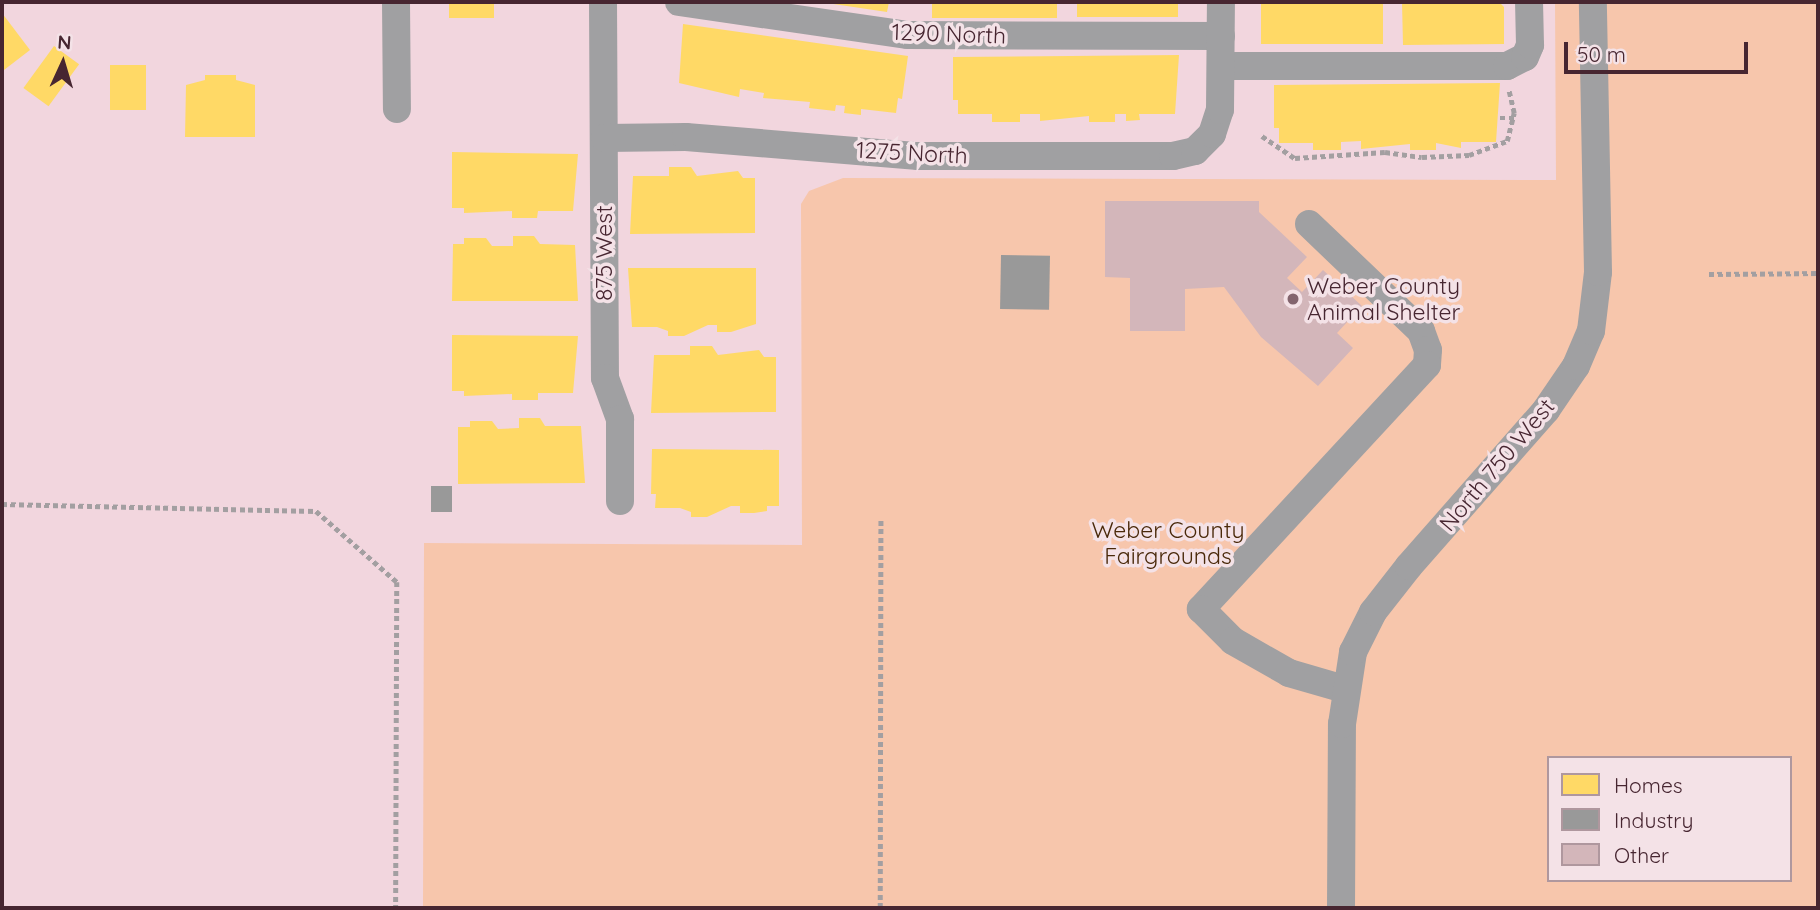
<!DOCTYPE html>
<html>
<head>
<meta charset="utf-8">
<style>
	body { margin:0 }
	#map { position:relative; width:1820px; height:910px; overflow:hidden; background:#f2d6de; font-family:Quicksand,sans-serif }
	div>[style] { position:absolute }
	[style*='--x'] { left:calc(var(--x)*1px); top:calc(var(--y)*1px); width:calc(var(--w)*1px); rotate:calc(var(--a)*1deg) }
	.green>* { inset:0; background:#f7c6ac }
	.homes>* { inset:0; background:#ffd966; transform-origin:0 0 }
	.industry>* { inset:0; background:#999; transform-origin:0 0 }
	.building>* { inset:0; background:#d3b6ba }
	.path>* { height:4.5px; margin-top:-2.25px; transform-origin:0; background:repeating-linear-gradient(90deg,#a39fa1 0 5px,transparent 0 8.5px) }
	.minor>* { height:28px; margin:-14px; padding:0 14px; transform-origin:14px; border-radius:14px; background:#a0a0a2 }
	.dots>* { width:19px; height:19px; translate:-50% -50%; box-sizing:border-box; border:4px solid #f4e2e7; border-radius:50% }
	span { translate:-50% -50%; white-space:nowrap; text-align:center; line-height:1.15; -webkit-text-stroke:7px #f4e2e7; paint-order:stroke }
	.street-label { font-size:23px; color:#472631 }
	.poi-label { font-size:23px; color:#472631 }
	.left { translate:0 -50%; text-align:left }
	.park-label { font-size:23px; color:#4a290a }
	.frame { position:absolute; inset:0; border:4px solid #472631; pointer-events:none }
	.legend { position:absolute; left:1547px; top:756px; width:245px; height:126px; box-sizing:border-box; background:#f4e2e7; border:2px solid #af979e; margin:0; padding:9px 12px; list-style:none; font-size:21px; color:#472631 }
	.legend li { display:flex; align-items:center; gap:14px; height:35px }
	.legend b { width:35px; border:2px solid #af979e }
	.north { position:absolute; left:28px; top:28px; width:70px; height:70px; -webkit-text-stroke:5px #f4e2e7; paint-order:stroke; rotate:4deg; font-size:19px; font-weight:700; line-height:28px; text-align:center; color:#472631 }
	.north::after { content:''; display:block; margin:auto; width:24px; height:32px; background:#472631; clip-path:polygon(50% 0,100% 100%,50% 72%,0 100%) }
	.scale { position:absolute; left:1564px; top:42px; width:184px; height:32px; box-sizing:border-box; border:4px solid #472631; border-top:0; padding-left:9px; font-size:21px; line-height:24px; white-space:nowrap; color:#472631; -webkit-text-stroke:5px #f4e2e7; paint-order:stroke }
</style>
</head>
<body>
<div id="map">
	<div class="green">
		<i style="clip-path:polygon(evenodd,1555px 2px,1818px 2px,1818px 908px,423px 908px,424px 543px,802px 545px,801px 204px,809px 191px,843px 178px,1556px 180px,1555px 2px,1549px 758px,1790px 758px,1790px 880px,1549px 880px,1549px 758px)"></i>
	</div>
	<div class="homes">
		<i style="left:449px;top:2px;width:45px;height:16px"></i>
		<i style="clip-path:polygon(820px 2px,889px 2px,887px 12px)"></i>
		<i style="left:932px;top:2px;width:125px;height:16px"></i>
		<i style="left:1077px;top:2px;width:101px;height:15px"></i>
		<i style="left:1261px;top:2px;width:122px;height:42px"></i>
		<i style="clip-path:polygon(1402px 2px,1499px 2px,1504px 7px,1504px 44px,1403px 45px)"></i>
		<i style="clip-path:polygon(2px 13px,30px 50px,4px 70px,2px 67px)"></i>
		<i style="clip-path:polygon(683px 24px,908px 56px,902px 99px,898px 98px,896px 113px,861px 109px,861px 115px,844px 113px,845px 106px,836px 105px,835px 111px,809px 108px,810px 102px,763px 98px,764px 93px,740px 89px,739px 97px,679px 83px)"></i>
		<i style="left:54px;top:46px;width:31px;height:52px;rotate:36deg"></i>
		<i style="clip-path:polygon(1179px 55px,1175px 114px,1139px 114px,1140px 120px,1126px 121px,1126px 114px,1115px 114px,1115px 122px,1089px 122px,1089px 116px,1040px 121px,1040px 114px,1020px 114px,1020px 122px,992px 122px,992px 114px,958px 114px,958px 100px,953px 100px,953px 57px)"></i>
		<i style="left:110px;top:65px;width:36px;height:45px"></i>
		<i style="clip-path:polygon(205px 75px,236px 75px,236px 80px,255px 85px,255px 137px,185px 137px,186px 85px,205px 80px)"></i>
		<i style="clip-path:polygon(1500px 83px,1496px 142px,1461px 142px,1461px 148px,1436px 143px,1436px 150px,1410px 150px,1410px 144px,1361px 149px,1361px 141px,1341px 142px,1341px 150px,1313px 150px,1313px 143px,1279px 143px,1279px 128px,1274px 128px,1274px 85px)"></i>
		<i style="clip-path:polygon(452px 152px,578px 154px,573px 211px,538px 211px,537px 218px,512px 218px,512px 211px,464px 213px,464px 208px,452px 208px)"></i>
		<i style="clip-path:polygon(669px 167px,691px 167px,697px 176px,738px 171px,743px 178px,755px 178px,755px 233px,630px 234px,633px 176px,669px 176px)"></i>
		<i style="clip-path:polygon(513px 236px,534px 236px,540px 244px,575px 245px,578px 301px,452px 301px,453px 244px,464px 244px,464px 238px,486px 238px,492px 246px,513px 246px)"></i>
		<i style="clip-path:polygon(628px 268px,756px 268px,756px 324px,731px 332px,717px 332px,717px 325px,708px 325px,684px 336px,668px 336px,668px 331px,657px 327px,632px 327px)"></i>
		<i style="clip-path:polygon(452px 335px,578px 336px,573px 393px,538px 393px,538px 400px,512px 400px,512px 394px,464px 396px,464px 391px,452px 391px)"></i>
		<i style="clip-path:polygon(690px 346px,712px 346px,718px 355px,759px 350px,764px 357px,776px 357px,776px 412px,651px 413px,654px 355px,690px 355px)"></i>
		<i style="clip-path:polygon(519px 418px,540px 418px,545px 426px,581px 426px,585px 483px,458px 484px,458px 427px,470px 427px,470px 421px,492px 421px,498px 429px,519px 428px)"></i>
		<i style="clip-path:polygon(652px 449px,779px 450px,779px 506px,767px 506px,767px 511px,754px 513px,740px 513px,740px 506px,731px 506px,707px 517px,691px 517px,691px 512px,680px 508px,655px 508px,656px 494px,651px 494px)"></i>
	</div>
	<div class="industry">
		<i style="left:1001px;top:255px;width:49px;height:54px;rotate:1deg"></i>
		<i style="left:431px;top:486px;width:21px;height:26px"></i>
	</div>
	<div class="building">
		<i style="clip-path:polygon(1105px 201px,1259px 201px,1259px 212px,1307px 257px,1287px 278px,1302px 292px,1323px 270px,1362px 306px,1337px 333px,1353px 348px,1318px 386px,1261px 337px,1224px 287px,1185px 289px,1185px 331px,1130px 331px,1130px 278px,1105px 277px)"></i>
	</div>
	<div class="path">
		<i style="--x:1500;--y:118;--w:14;--a:0"></i>
		<i style="--x:1262;--y:136;--w:40;--a:34"></i>
		<i style="--x:1295;--y:158;--w:90;--a:-3.8"></i>
		<i style="--x:1385;--y:152;--w:37;--a:8"></i>
		<i style="--x:1422;--y:157;--w:47;--a:-2.4"></i>
		<i style="--x:1469;--y:155;--w:40;--a:-20.2"></i>
		<i style="--x:1507;--y:141;--w:29;--a:-76"></i>
		<i style="--x:1514;--y:113;--w:23;--a:-103"></i>
		<i style="--x:1709;--y:274;--w:109;--a:-0.5"></i>
		<i style="--x:2;--y:504;--w:314;--a:1.3"></i>
		<i style="--x:316;--y:511;--w:108;--a:41.2"></i>
		<i style="--x:397;--y:582;--w:326;--a:90.2"></i>
		<i style="--x:880;--y:908;--w:390;--a:-89.9"></i>
	</div>
	<div class="minor">
		<i style="--x:396;--y:2;--w:107;--a:89.5"></i>
		<i style="--x:603;--y:2;--w:376;--a:89.7"></i>
		<i style="--x:605;--y:378;--w:44;--a:69.9"></i>
		<i style="--x:620;--y:419;--w:82;--a:90"></i>
		<i style="--x:679;--y:2;--w:230;--a:8.2"></i>
		<i style="--x:907;--y:35;--w:314;--a:0.2"></i>
		<i style="--x:1222;--y:66;--w:285;--a:0"></i>
		<i style="--x:1507;--y:66;--w:20;--a:-27"></i>
		<i style="--x:1525;--y:57;--w:13;--a:-67"></i>
		<i style="--x:1530;--y:45;--w:43;--a:-91.3"></i>
		<i style="--x:605;--y:138;--w:81;--a:-0.7"></i>
		<i style="--x:686;--y:137;--w:233;--a:4.7"></i>
		<i style="--x:918;--y:156;--w:255;--a:0"></i>
		<i style="--x:1173;--y:156;--w:23;--a:-13"></i>
		<i style="--x:1195;--y:151;--w:24;--a:-45"></i>
		<i style="--x:1212;--y:134;--w:25;--a:-72"></i>
		<i style="--x:1220;--y:110;--w:108;--a:-89.5"></i>
		<i style="--x:1309;--y:224;--w:155;--a:43.7"></i>
		<i style="--x:1421;--y:331;--w:20;--a:70"></i>
		<i style="--x:1428;--y:350;--w:15;--a:94"></i>
		<i style="--x:1427;--y:365;--w:333;--a:132.8"></i>
		<i style="--x:1201;--y:609;--w:45;--a:45"></i>
		<i style="--x:1233;--y:641;--w:64;--a:29.7"></i>
		<i style="--x:1289;--y:673;--w:57;--a:16.2"></i>
		<i style="--x:1341;--y:908;--w:184;--a:-89.7"></i>
		<i style="--x:1342;--y:724;--w:73;--a:-81.3"></i>
		<i style="--x:1353;--y:652;--w:45;--a:-63.4"></i>
		<i style="--x:1373;--y:612;--w:58;--a:-52"></i>
		<i style="--x:1409;--y:566;--w:208;--a:-48.7"></i>
		<i style="--x:1546;--y:410;--w:53;--a:-55.7"></i>
		<i style="--x:1576;--y:366;--w:38;--a:-67"></i>
		<i style="--x:1591;--y:331;--w:59;--a:-83.2"></i>
		<i style="--x:1598;--y:272;--w:270;--a:-91.1"></i>
	</div>
	<div class="dots">
		<i style="left:1293px;top:299px;background:#83646e"></i>
	</div>
	<div class="street-label">
		<span style="left:949px;top:34px;rotate:2deg">1290 North</span>
		<span style="left:912px;top:153px;rotate:3deg">1275 North</span>
		<span style="left:604px;top:253px;rotate:-90deg">875 West</span>
		<span style="left:1497px;top:465px;rotate:-50deg">North 750 West</span>
	</div>
	<div class="poi-label">
		<span class="left" style="left:1307px;top:299px">Weber County<br>Animal Shelter</span>
	</div>
	<div class="park-label">
		<span style="left:1168px;top:543px">Weber County<br>Fairgrounds</span>
	</div>
	<div class="frame"></div>
	<ul class="legend">
	<li><b style="height:19px;background:#ffd966"></b>Homes</li>
	<li><b style="height:19px;background:#999"></b>Industry</li>
	<li><b style="height:19px;background:#d3b6ba"></b>Other</li>
	</ul>
	<div class="north">N</div>
	<div class="scale">50 m</div>
</div>
</body>
</html>
